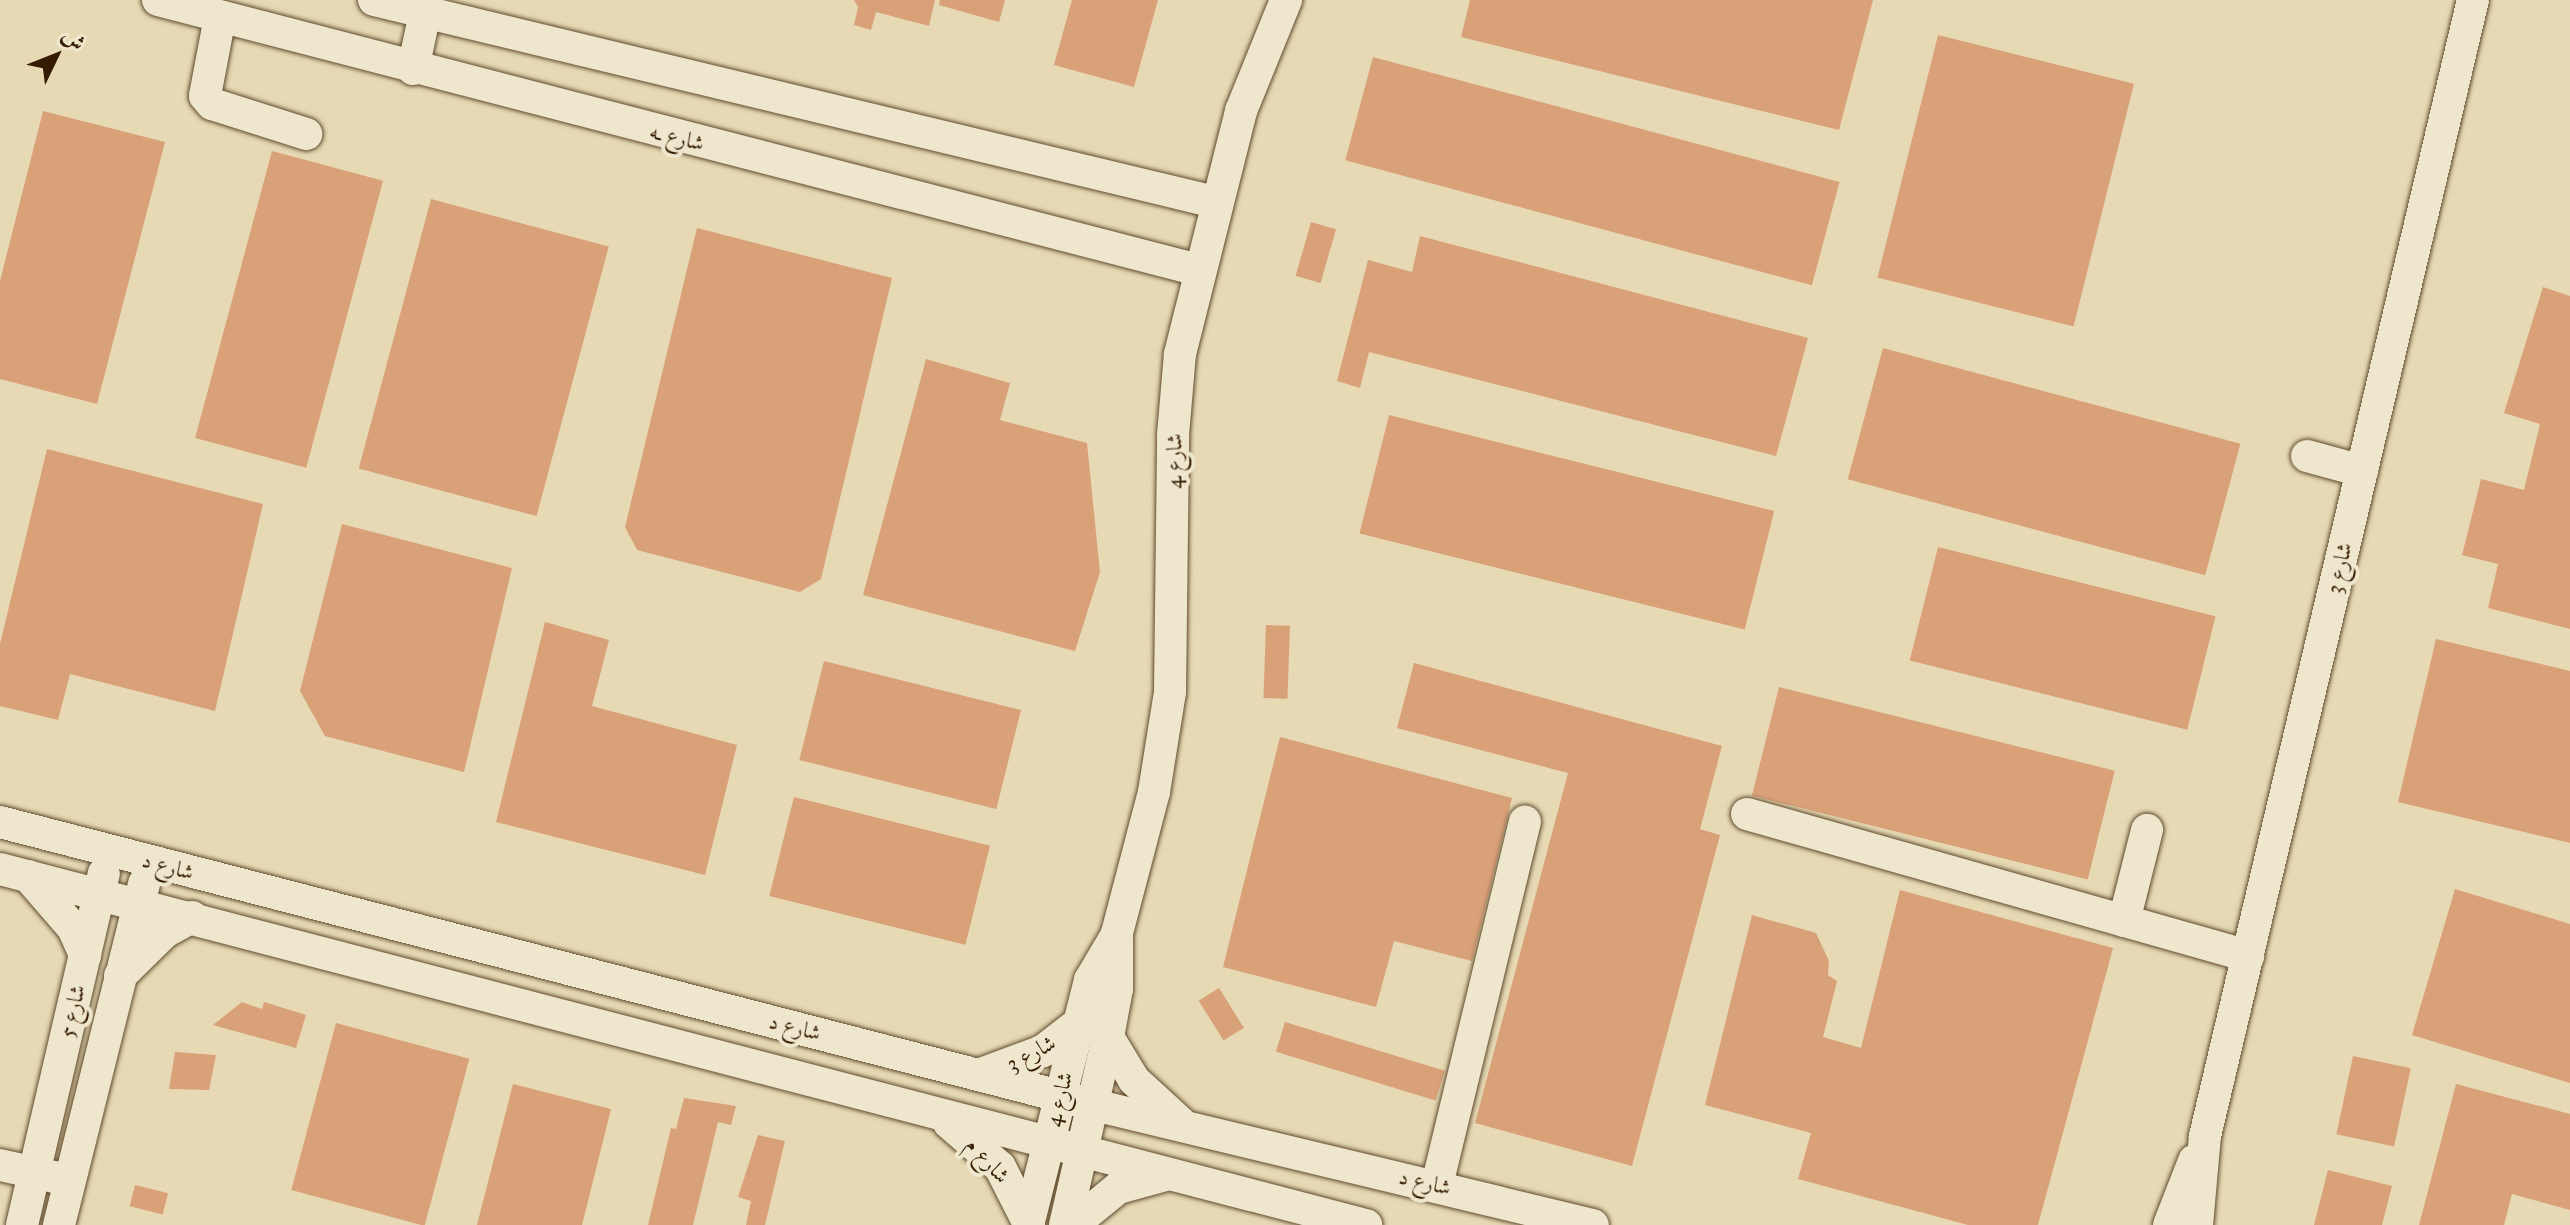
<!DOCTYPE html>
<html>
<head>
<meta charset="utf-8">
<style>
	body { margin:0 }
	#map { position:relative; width:2570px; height:1225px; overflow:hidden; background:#e6d9b4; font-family:"IM FELL Great Primer",Amiri,serif }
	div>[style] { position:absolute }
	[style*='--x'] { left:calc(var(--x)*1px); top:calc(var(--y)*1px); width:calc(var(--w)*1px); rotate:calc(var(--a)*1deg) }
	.building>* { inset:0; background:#d9a178; transform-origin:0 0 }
	.roads { filter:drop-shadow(0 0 2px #614b2e) drop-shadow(0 0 2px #614b2e) }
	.minor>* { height:32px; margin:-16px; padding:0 16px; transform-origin:16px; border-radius:16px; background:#efe6ce }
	span { translate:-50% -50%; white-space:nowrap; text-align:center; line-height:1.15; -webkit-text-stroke:8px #efe6ce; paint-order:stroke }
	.street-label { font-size:22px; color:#351c01 }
	.north { position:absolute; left:16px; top:16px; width:80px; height:80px; -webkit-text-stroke:6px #efe6ce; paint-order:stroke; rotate:47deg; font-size:22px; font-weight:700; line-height:32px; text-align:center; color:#351c01 }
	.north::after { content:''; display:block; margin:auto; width:28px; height:36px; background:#351c01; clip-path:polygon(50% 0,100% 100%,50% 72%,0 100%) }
</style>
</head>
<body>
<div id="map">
	<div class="building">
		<i style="clip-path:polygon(854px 0,935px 0,929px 26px,876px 12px,871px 30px,854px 25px,858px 7px)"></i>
		<i style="clip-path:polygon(940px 0,1005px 0,999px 22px,939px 5px)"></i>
		<i style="clip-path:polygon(1072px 0,1158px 0,1134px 87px,1054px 65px)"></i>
		<i style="clip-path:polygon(1470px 0,1873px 0,1839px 130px,1461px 37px)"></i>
		<i style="left:1938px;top:35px;width:202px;height:250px;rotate:14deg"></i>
		<i style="left:1373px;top:57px;width:483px;height:107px;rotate:15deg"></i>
		<i style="clip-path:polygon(43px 111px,165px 142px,97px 404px,0 379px,0 281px)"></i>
		<i style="left:272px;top:151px;width:115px;height:297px;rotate:15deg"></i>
		<i style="left:431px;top:199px;width:184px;height:279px;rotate:15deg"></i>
		<i style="left:1311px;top:222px;width:26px;height:56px;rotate:16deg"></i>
		<i style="clip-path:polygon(697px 228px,892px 278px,821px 579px,800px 592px,637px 550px,625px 527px)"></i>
		<i style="clip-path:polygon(1420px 236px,1808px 338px,1776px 456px,1369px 352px,1360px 388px,1337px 381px,1368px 260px,1412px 272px)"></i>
		<i style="clip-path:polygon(2543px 287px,2570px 296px,2570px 629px,2488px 608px,2498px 564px,2462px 555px,2481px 479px,2524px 490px,2540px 424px,2504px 413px)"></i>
		<i style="left:1883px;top:348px;width:370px;height:136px;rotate:15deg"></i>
		<i style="clip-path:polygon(926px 359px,1010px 383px,1000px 420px,1087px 443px,1100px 572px,1075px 651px,863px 595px)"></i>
		<i style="left:1389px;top:415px;width:397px;height:122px;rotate:14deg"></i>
		<i style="clip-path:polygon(47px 449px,263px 504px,215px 711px,70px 674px,58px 720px,0 706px,0 644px)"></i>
		<i style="clip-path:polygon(342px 524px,512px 568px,464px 772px,325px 736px,300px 691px)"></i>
		<i style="left:1938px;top:547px;width:286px;height:117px;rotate:14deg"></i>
		<i style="clip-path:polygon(545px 622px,609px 640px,592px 706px,737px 745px,705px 875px,496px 822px)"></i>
		<i style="left:1266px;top:625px;width:24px;height:73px;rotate:2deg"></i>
		<i style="clip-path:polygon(2436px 639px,2570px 671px,2570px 843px,2398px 802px)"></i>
		<i style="left:824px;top:661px;width:203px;height:102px;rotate:14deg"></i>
		<i style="clip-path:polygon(1414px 663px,1722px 746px,1700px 829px,1720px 835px,1632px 1166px,1475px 1123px,1568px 773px,1397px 728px)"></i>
		<i style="left:1779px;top:687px;width:346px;height:112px;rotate:14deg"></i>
		<i style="clip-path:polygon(1280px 737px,1512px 798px,1472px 961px,1394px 941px,1376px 1007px,1223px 967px)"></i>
		<i style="left:794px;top:797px;width:202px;height:102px;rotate:14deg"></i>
		<i style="clip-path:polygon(2455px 889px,2570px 924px,2570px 1083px,2412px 1035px)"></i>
		<i style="clip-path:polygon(1900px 890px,2113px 948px,2038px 1225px,1968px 1225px,1798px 1179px,1811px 1133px,1705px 1105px,1752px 915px,1816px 933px,1829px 961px,1828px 975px,1837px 981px,1823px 1037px,1861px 1048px)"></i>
		<i style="left:1219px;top:988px;width:47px;height:24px;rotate:58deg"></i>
		<i style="clip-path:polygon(242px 1002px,262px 1009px,264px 1002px,306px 1015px,296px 1048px,213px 1025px)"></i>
		<i style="left:1285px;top:1022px;width:167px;height:31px;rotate:17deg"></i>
		<i style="left:336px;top:1023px;width:138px;height:173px;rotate:15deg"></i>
		<i style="clip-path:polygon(175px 1052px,216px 1055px,209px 1090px,169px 1089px)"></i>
		<i style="left:2353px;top:1056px;width:59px;height:80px;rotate:12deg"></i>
		<i style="clip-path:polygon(513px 1084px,611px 1109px,582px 1225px,477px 1225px)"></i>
		<i style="clip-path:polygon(2456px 1084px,2570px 1114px,2570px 1210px,2512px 1194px,2504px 1225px,2419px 1225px)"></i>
		<i style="clip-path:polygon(684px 1098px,736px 1106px,731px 1125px,718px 1122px,693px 1225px,648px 1225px,671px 1128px,676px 1129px)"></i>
		<i style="clip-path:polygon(758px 1135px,785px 1141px,765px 1225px,746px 1225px,751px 1201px,738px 1197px)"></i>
		<i style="clip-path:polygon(2328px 1170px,2392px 1186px,2382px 1225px,2314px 1225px)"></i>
		<i style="left:135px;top:1185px;width:34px;height:22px;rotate:14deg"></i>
	</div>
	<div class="roads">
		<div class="minor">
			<i style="--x:158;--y:0;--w:1074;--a:14.55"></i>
			<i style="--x:374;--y:0;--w:865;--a:13.51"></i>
			<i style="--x:220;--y:17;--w:80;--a:100.8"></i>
			<i style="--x:205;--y:96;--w:11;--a:49"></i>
			<i style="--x:212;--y:104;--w:99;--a:17.7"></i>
			<i style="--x:413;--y:69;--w:57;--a:-77.9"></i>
			<i style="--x:2307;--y:456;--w:57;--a:15.3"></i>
			<i style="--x:1747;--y:814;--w:521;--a:15.82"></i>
			<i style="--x:0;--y:822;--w:1130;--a:14.5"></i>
			<i style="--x:1094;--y:1105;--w:513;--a:13.52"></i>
			<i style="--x:0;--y:869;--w:1412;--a:14.61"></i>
			<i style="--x:28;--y:876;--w:69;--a:49.1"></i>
			<i style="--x:73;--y:928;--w:30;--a:66"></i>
			<i style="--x:2124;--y:921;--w:94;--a:-75.8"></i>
			<i style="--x:120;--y:976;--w:63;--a:-44.4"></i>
			<i style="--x:165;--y:932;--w:31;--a:-29"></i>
			<i style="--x:1108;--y:1037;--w:50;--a:58.8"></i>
			<i style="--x:1134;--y:1080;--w:64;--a:42.5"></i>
			<i style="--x:981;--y:1074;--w:66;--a:-20.4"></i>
			<i style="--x:1043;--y:1051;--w:46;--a:-37.9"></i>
			<i style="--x:949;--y:1123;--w:67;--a:40.8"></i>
			<i style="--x:1000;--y:1167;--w:64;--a:63"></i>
			<i style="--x:0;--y:1165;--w:55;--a:12.5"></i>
			<i style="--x:1437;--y:1185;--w:374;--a:-76.4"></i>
			<i style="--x:22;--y:1225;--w:361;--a:-76.9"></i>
			<i style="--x:59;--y:1225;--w:352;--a:-76"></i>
			<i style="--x:1028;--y:1225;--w:253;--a:-75.8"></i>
			<i style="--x:1090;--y:980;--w:51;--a:-59.4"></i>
			<i style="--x:1065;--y:1225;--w:193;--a:-77.1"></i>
			<i style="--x:1108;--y:1037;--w:49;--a:-79.4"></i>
			<i style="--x:1117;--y:989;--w:56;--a:-90"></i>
			<i style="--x:1117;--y:933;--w:146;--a:-75.3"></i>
			<i style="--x:1154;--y:792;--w:101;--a:-80.9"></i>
			<i style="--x:1170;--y:692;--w:257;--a:-89.3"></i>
			<i style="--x:1173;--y:435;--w:81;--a:-85.1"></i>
			<i style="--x:1180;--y:354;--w:251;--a:-75.9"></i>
			<i style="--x:1241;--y:111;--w:120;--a:-67.9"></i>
			<i style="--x:1073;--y:1225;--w:58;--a:-39.4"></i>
			<i style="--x:1118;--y:1188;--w:50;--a:-15.2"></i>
			<i style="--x:2169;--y:1225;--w:69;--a:-68.7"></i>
			<i style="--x:2197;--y:1225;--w:89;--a:-84.9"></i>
			<i style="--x:2205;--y:1136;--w:1167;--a:-76.73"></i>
		</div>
	</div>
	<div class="street-label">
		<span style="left:677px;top:137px;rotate:14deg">شارع ـه</span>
		<span style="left:1174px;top:461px;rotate:-90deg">شارع 4</span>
		<span style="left:2339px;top:568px;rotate:-77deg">شارع 3</span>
		<span style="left:168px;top:866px;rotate:15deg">شارع د</span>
		<span style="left:72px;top:1011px;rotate:-77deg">شارع 5</span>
		<span style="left:795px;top:1027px;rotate:14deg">شارع د</span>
		<span style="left:1031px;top:1053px;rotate:-28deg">شارع 3</span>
		<span style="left:1059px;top:1099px;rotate:-76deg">شارع 4</span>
		<span style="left:988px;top:1160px;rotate:48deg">شارع م</span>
		<span style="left:1425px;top:1182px;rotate:13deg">شارع د</span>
	</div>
	<div class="north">ش</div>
</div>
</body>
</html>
